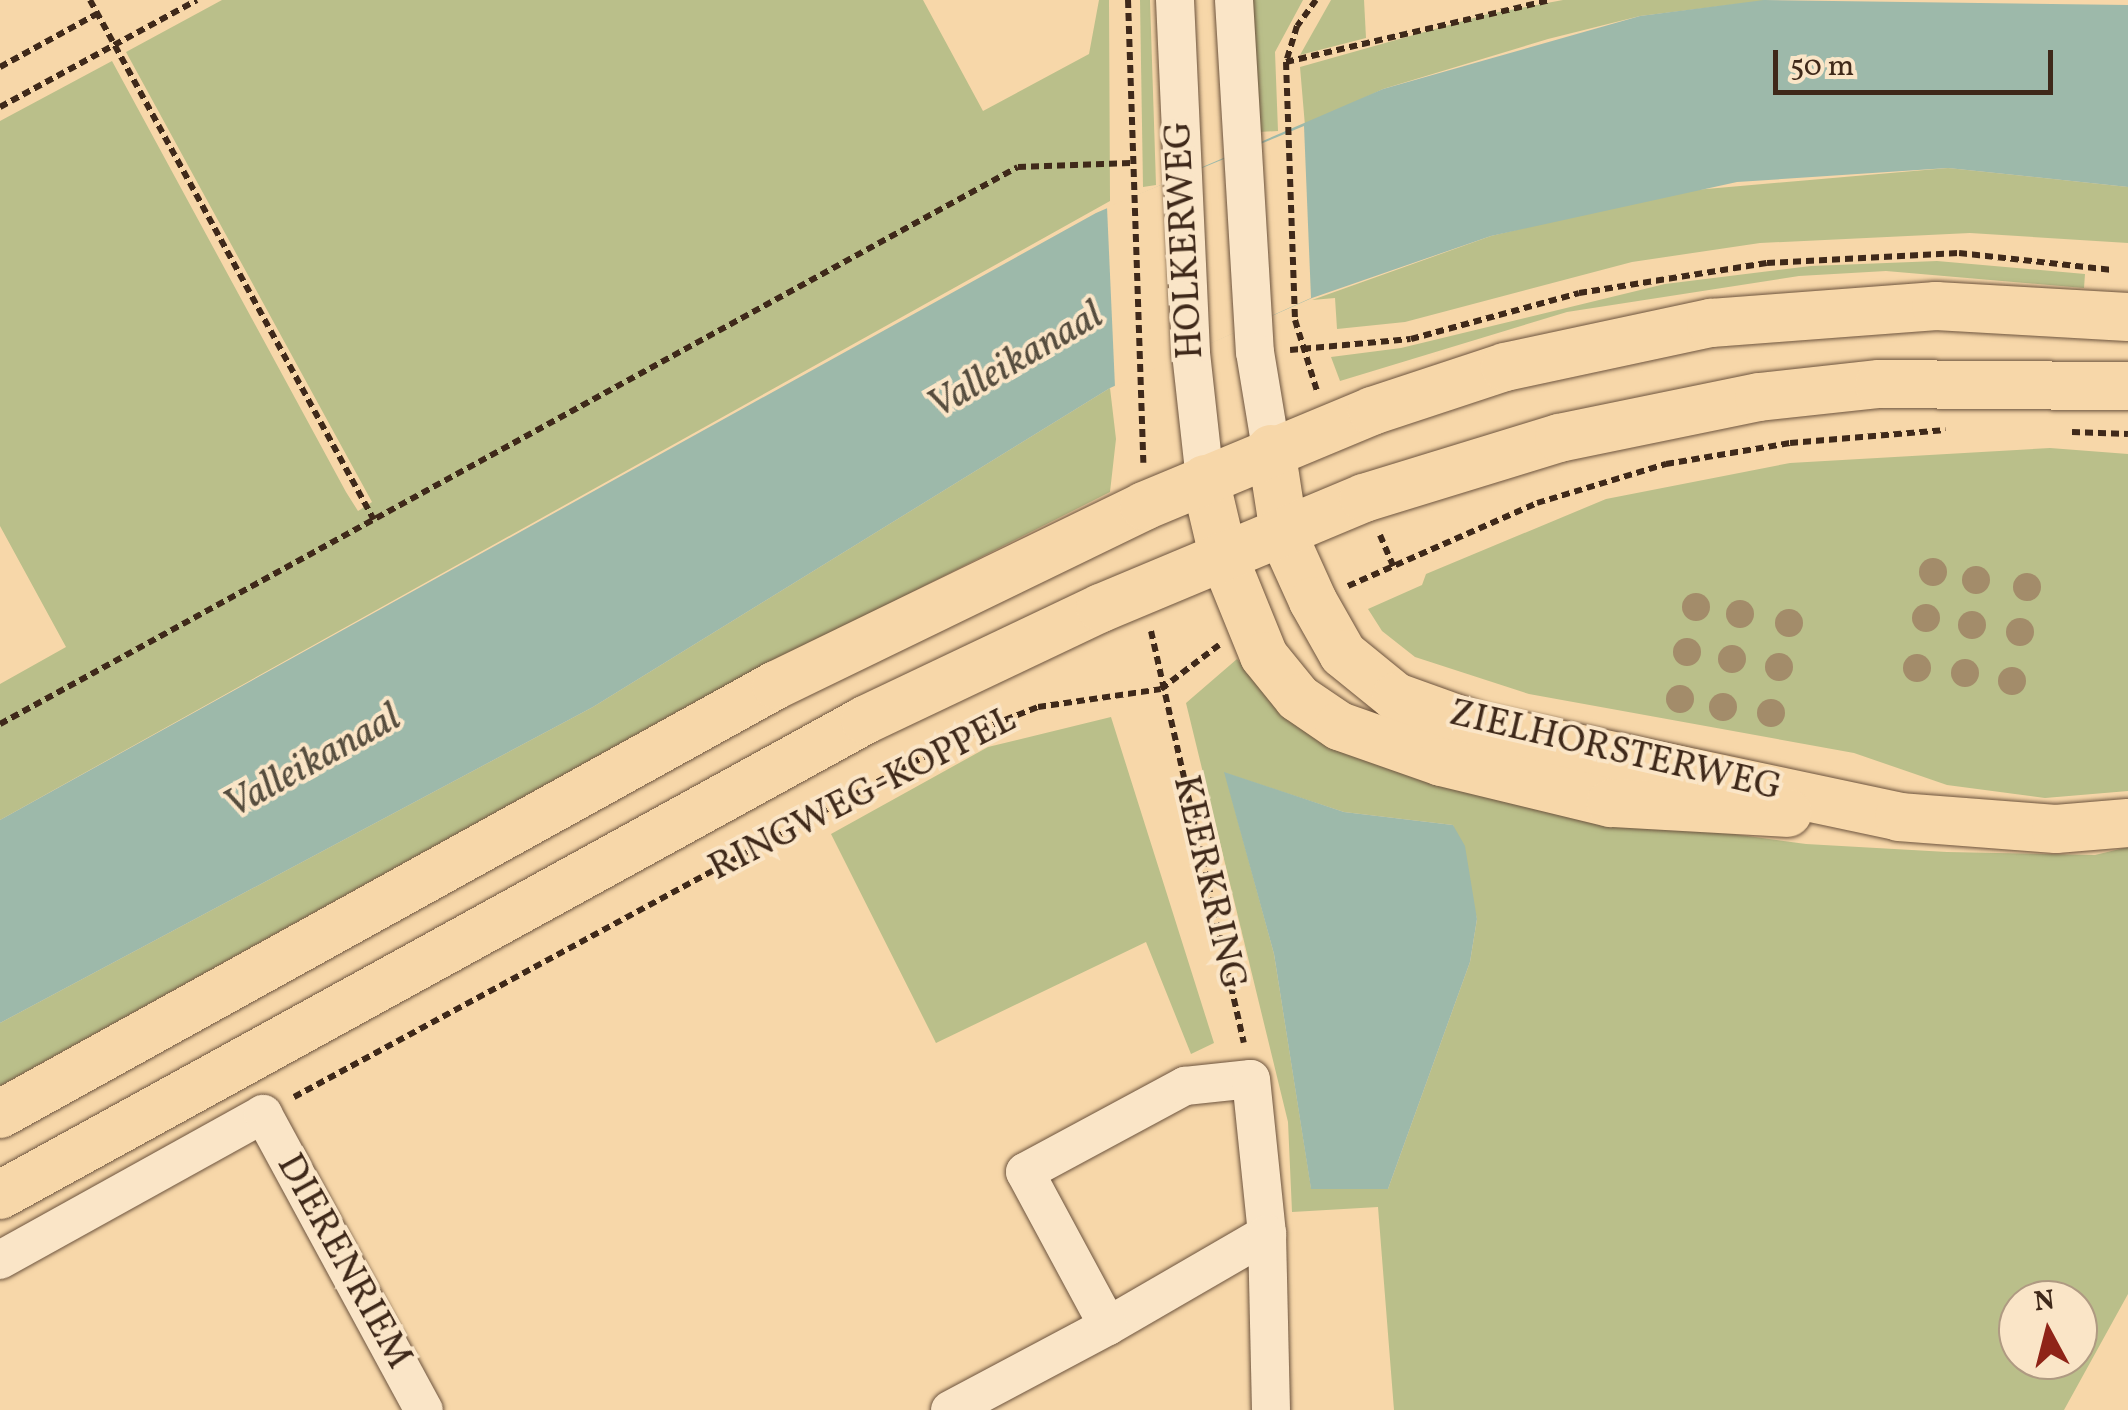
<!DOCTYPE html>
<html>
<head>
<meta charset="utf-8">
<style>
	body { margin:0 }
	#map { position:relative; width:2128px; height:1410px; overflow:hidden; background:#f7d7a9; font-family:Vollkorn,serif }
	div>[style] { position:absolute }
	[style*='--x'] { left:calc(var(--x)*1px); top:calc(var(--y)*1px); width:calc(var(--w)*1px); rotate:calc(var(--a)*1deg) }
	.green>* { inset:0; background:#babf8a }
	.water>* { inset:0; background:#9db9aa }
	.pier>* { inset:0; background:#f7d7a9 }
	.path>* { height:6px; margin-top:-3px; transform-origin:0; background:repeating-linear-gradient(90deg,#3f291a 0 8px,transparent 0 13px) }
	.roads { filter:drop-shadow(0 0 2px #6d543e) drop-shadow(0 0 2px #6d543e) }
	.minor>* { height:38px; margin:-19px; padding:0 19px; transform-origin:19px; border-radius:19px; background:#fae5c7 }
	.major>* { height:48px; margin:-24px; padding:0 24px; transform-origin:24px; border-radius:24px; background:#f7d7a9 }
	.trees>* { width:28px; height:28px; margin:-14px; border-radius:50%; background:#a38c6a }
	span { translate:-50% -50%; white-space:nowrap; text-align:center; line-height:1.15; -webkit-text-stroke:8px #fae5c7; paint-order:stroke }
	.street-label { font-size:38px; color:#3f291a }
	.water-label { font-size:40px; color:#564d3e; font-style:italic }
	.north { position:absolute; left:1998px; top:1280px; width:100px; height:100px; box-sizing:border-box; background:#fae5c7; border:2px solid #af9a82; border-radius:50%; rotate:353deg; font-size:28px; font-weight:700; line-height:40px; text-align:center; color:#3f291a }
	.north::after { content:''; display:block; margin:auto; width:35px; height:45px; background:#8f2418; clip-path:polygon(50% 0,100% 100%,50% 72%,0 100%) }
	.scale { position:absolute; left:1773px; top:50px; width:280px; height:45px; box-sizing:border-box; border:5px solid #3f291a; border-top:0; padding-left:12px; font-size:30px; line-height:35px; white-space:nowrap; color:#3f291a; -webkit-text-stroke:8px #fae5c7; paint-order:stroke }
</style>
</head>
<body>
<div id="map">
	<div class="green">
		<i style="clip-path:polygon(222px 0,923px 0,983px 111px,1089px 54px,1099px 0,1109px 0,1110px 201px,0 820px,0 684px,66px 647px,0 526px,0 121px,112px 61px,346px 492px,358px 511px,372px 502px,126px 52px)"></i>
		<i style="clip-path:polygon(1140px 0,1150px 0,1156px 185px,1143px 187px)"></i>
		<i style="clip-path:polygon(1248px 0,1303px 0,1275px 52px,1278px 131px,1258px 132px)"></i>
		<i style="clip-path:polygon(1331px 0,1364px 0,1366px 38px,1300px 55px)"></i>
		<i style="clip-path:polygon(1563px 0,1771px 0,1640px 16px,1548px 39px,1383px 89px,1305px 126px,1300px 67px,1488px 14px)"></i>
		<i style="clip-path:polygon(1948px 168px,2128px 187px,2128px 243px,1970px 233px,1760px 243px,1632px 262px,1405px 322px,1337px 329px,1335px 298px,1312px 300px,1491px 236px,1672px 192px)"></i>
		<i style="clip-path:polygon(1937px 261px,2085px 274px,2084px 288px,1886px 271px,1799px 276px,1567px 312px,1340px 381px,1331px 357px,1401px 348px,1665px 284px,1811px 266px)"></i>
		<i style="clip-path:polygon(1110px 388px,1116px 439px,1110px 492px,693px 703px,0 1086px,0 1023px,593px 707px)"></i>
		<i style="clip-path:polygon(2050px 448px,2128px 454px,2128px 791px,2045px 798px,1947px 785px,1854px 753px,1529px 694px,1415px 657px,1382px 631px,1368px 609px,1422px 585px,1426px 574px,1606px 499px,1790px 463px)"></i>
		<i style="clip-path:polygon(evenodd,1237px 659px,1256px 680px,1617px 818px,1806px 844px,1947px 852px,2095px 855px,2128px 847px,2128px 1294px,2064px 1410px,1394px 1410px,1378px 1207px,1292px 1212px,1288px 1122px,1186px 703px,1237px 659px,1225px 773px,1344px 812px,1453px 825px,1477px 919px,1470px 962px,1388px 1189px,1311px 1188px,1274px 954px,1225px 773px,1237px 659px,2018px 1300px,2078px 1300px,2078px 1360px,2018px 1360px,2018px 1300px)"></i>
		<i style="clip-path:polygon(1111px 717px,1214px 1043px,1191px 1054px,1146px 942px,936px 1043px,831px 834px,988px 747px)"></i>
	</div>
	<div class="water">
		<i style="clip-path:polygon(1764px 0,2128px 5px,2128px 187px,1948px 168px,1737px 182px,1491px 236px,1312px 298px,1110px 388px,593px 707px,0 1023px,0 820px,1096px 213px,1383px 89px,1640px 16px)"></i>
		<i style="clip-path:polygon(1224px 772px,1344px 812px,1453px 825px,1465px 846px,1477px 919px,1470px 962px,1388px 1189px,1311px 1189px,1274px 954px)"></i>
	</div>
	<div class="pier">
		<i style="clip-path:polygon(1304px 126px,1311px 298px,1115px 387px,1107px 207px)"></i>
	</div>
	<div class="path">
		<i style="--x:90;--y:0;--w:592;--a:61.36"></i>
		<i style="--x:1128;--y:0;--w:463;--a:88.1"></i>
		<i style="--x:1316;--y:0;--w:32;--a:126"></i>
		<i style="--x:1297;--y:26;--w:38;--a:107"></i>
		<i style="--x:1286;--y:62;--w:258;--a:88"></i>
		<i style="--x:1295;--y:320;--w:74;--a:72.8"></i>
		<i style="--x:1286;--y:62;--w:271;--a:-13.2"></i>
		<i style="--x:0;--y:67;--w:111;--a:-28.7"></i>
		<i style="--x:0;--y:107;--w:224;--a:-28.5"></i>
		<i style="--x:1290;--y:350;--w:121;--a:-5.2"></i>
		<i style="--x:1411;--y:339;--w:174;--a:-15.3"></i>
		<i style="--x:1579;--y:293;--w:190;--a:-9.1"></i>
		<i style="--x:1767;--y:263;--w:192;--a:-3"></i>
		<i style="--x:1959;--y:253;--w:154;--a:6.3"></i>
		<i style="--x:2072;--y:432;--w:56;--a:2"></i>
		<i style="--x:1380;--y:535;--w:34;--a:67"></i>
		<i style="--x:1348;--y:586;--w:206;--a:-23.7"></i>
		<i style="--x:1537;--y:503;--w:135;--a:-16.8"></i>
		<i style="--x:1666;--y:464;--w:126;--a:-9.6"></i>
		<i style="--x:1790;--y:443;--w:156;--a:-4.8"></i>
		<i style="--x:1151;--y:631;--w:422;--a:77.3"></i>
		<i style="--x:0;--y:724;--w:1160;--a:-28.69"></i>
		<i style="--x:1018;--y:167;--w:113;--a:-2"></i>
		<i style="--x:294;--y:1097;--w:753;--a:-28.37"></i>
		<i style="--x:957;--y:739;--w:87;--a:-21.6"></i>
		<i style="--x:1038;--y:707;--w:124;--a:-8.3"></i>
		<i style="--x:1161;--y:689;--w:73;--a:-37.2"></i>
	</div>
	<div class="roads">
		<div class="minor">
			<i style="--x:1175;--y:0;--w:353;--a:87.4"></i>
			<i style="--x:1191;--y:353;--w:127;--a:83.7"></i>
			<i style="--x:1234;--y:0;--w:353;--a:86.6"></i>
			<i style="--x:1255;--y:352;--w:98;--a:80.6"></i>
			<i style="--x:0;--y:1260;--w:301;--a:-29"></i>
			<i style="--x:263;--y:1114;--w:337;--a:61.5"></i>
			<i style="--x:1108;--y:1326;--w:184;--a:-30.1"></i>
			<i style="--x:950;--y:1410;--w:179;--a:-28"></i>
			<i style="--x:1108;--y:1326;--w:175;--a:-118.3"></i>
			<i style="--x:1025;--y:1172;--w:182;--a:-28.3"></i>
			<i style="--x:1185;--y:1086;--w:66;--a:-6.1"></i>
			<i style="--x:1251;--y:1079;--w:156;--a:84.1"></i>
			<i style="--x:1267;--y:1234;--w:176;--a:88.7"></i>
		</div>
		<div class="major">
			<i style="--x:1271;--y:449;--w:91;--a:81.2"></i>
			<i style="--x:1285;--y:539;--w:68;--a:65.7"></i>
			<i style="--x:1313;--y:601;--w:61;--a:60.5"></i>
			<i style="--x:1343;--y:654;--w:68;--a:39.1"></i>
			<i style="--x:1396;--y:697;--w:91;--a:19.8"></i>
			<i style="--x:1482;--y:728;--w:426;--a:12"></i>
			<i style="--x:1899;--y:817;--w:157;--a:4.4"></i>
			<i style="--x:2056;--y:829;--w:72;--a:-4.8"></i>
			<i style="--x:1205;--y:479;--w:78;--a:76.7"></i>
			<i style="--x:1223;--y:555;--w:109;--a:67.9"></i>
			<i style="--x:1264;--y:656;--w:54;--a:51"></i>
			<i style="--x:1298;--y:698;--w:50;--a:34.3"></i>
			<i style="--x:1339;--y:726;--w:108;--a:19.4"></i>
			<i style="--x:1441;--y:762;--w:175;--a:13.6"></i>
			<i style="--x:1611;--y:803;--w:177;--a:3.2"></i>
			<i style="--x:0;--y:1114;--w:887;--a:-28.94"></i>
			<i style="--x:776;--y:685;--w:409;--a:-25.9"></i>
			<i style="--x:1144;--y:506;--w:247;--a:-22.6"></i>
			<i style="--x:1372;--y:411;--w:140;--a:-18.3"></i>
			<i style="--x:1505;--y:367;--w:211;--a:-12.1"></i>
			<i style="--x:1711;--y:323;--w:226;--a:-4.3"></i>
			<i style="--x:1936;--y:306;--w:192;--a:3.3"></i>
			<i style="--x:0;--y:1195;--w:987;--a:-28.77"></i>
			<i style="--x:865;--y:720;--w:261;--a:-25.4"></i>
			<i style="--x:1101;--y:608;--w:285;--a:-22.7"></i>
			<i style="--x:1364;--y:498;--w:204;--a:-17.1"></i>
			<i style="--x:1559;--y:438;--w:204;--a:-11.6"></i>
			<i style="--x:1759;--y:397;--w:121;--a:-6.2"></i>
			<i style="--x:1879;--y:384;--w:249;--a:0.5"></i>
		</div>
	</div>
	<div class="trees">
		<i style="left:1933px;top:572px"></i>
		<i style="left:1976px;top:580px"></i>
		<i style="left:2027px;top:587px"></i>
		<i style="left:1696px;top:607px"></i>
		<i style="left:1740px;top:614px"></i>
		<i style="left:1926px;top:618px"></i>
		<i style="left:1789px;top:623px"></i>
		<i style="left:1972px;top:625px"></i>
		<i style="left:2020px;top:632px"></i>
		<i style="left:1687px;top:652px"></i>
		<i style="left:1732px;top:659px"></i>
		<i style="left:1779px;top:667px"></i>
		<i style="left:1917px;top:668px"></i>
		<i style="left:1965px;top:673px"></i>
		<i style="left:2012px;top:681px"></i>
		<i style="left:1680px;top:699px"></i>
		<i style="left:1723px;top:707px"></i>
		<i style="left:1771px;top:713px"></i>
	</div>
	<div class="street-label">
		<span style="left:1186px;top:240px;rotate:-93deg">HOLKERWEG</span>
		<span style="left:1615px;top:752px;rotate:13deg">ZIELHORSTERWEG</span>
		<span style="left:863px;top:795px;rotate:-27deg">RINGWEG-KOPPEL</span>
		<span style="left:1208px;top:883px;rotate:77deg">KEERKRING</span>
		<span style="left:343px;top:1262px;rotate:61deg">DIERENRIEM</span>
	</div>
	<div class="water-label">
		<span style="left:1016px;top:362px;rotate:-30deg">Valleikanaal</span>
		<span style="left:313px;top:763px;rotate:-29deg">Valleikanaal</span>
	</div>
	<div class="north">N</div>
	<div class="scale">50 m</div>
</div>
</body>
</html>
